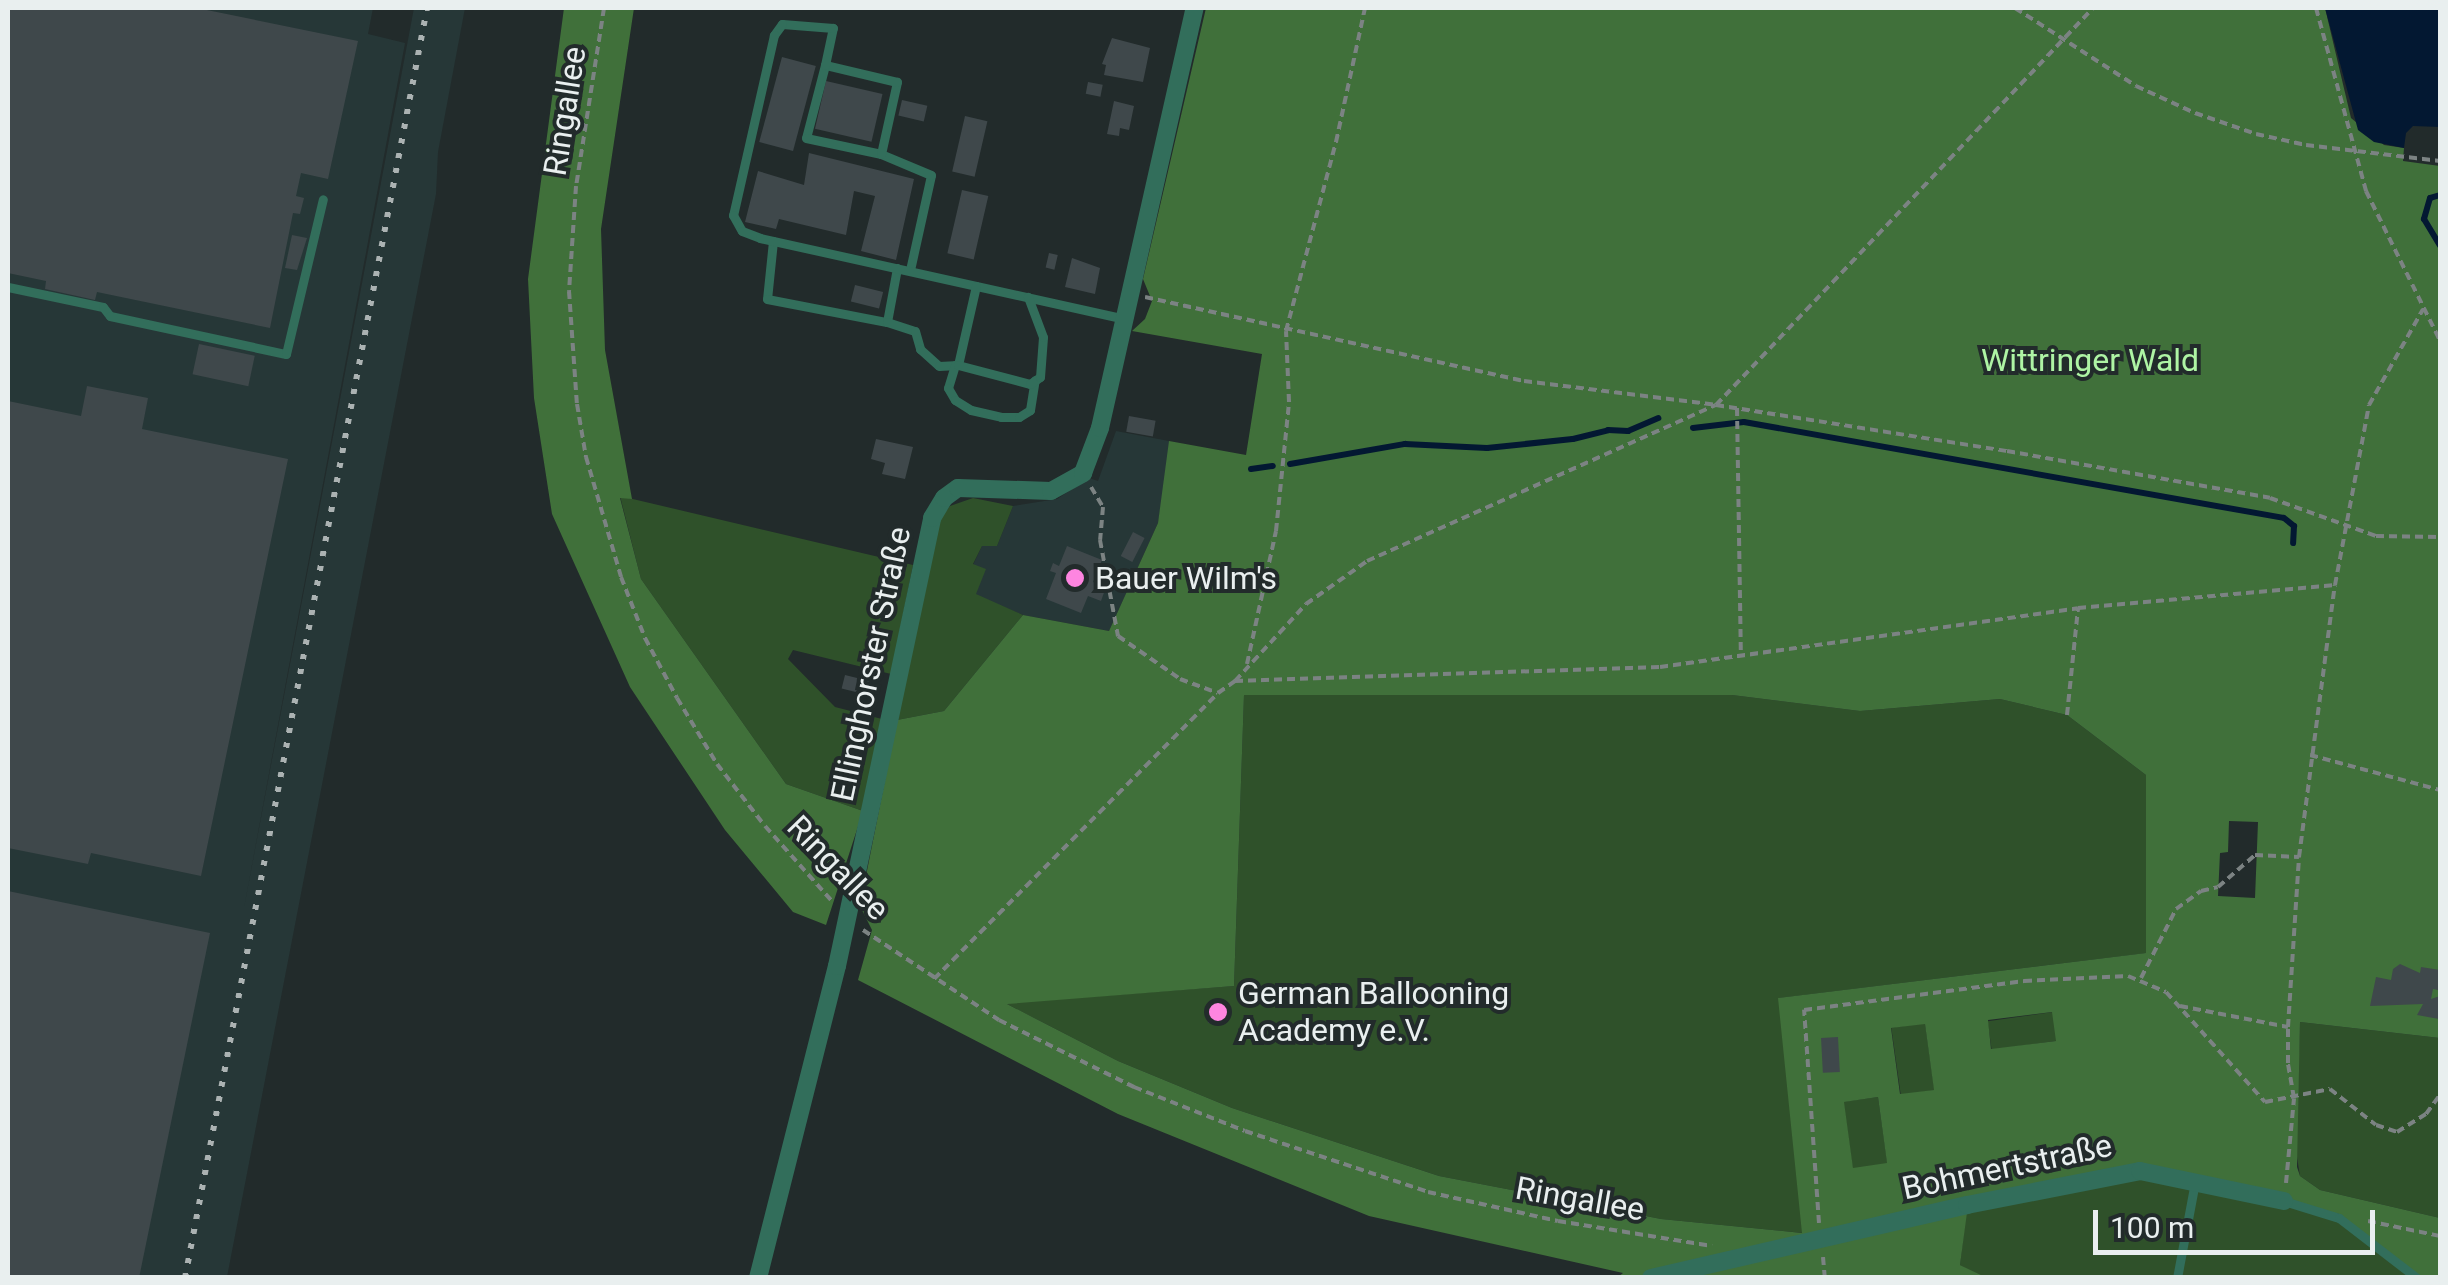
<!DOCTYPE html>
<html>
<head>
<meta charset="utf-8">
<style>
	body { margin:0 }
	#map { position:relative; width:2448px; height:1285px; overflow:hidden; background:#222b2b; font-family:Roboto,sans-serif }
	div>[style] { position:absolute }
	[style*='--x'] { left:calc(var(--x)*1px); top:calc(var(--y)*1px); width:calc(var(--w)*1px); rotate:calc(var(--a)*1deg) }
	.built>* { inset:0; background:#263737 }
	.green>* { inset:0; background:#2f512a; transform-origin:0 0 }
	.forest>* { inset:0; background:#40703a }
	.water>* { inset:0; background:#031832 }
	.stream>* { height:6px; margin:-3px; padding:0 3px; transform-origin:3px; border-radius:3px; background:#031832 }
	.building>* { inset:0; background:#3f484b; transform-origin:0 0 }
	.path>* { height:4px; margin-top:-2px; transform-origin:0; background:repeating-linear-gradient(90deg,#7c8383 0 8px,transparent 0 13px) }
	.lane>* { height:9px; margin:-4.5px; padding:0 4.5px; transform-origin:4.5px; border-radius:4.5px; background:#326e5b }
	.street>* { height:18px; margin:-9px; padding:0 9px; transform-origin:9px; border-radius:9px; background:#326e5b }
	.rail>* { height:6px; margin-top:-3px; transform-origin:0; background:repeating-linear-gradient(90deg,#abb2b2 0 5px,transparent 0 15px) }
	.dots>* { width:28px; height:28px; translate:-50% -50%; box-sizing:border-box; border:5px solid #222b2b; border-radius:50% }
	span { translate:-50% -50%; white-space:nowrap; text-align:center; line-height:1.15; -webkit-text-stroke:8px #222b2b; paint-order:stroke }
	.street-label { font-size:32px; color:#e9efef }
	.park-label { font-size:32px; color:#aef4a4 }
	.poi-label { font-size:32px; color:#e9efef }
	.left { translate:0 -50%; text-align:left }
	.frame { position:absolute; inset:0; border:10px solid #e9efef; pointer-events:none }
	.scale { position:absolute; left:2093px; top:1210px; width:282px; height:45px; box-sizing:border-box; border:5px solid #e9efef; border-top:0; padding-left:12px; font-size:30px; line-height:35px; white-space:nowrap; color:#e9efef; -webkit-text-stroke:8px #222b2b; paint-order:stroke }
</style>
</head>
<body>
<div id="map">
	<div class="built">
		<i style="clip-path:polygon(8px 8px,373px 8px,368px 34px,405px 43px,243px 913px,414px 8px,465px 8px,438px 152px,436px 194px,227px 1277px,8px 1277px)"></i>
		<i style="clip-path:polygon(1116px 431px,1169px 441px,1169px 457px,1158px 523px,1109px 631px,1023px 615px,975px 595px,973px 565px,982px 546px,997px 546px,1013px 506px,1057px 499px,1089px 478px,1098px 481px)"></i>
	</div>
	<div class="green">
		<i style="clip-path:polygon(620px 496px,913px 565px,891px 674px,793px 650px,788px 659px,835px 707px,882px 719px,863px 811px,786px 784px,641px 579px)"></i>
		<i style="clip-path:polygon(973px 498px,1013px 506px,997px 546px,982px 546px,973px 564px,986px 569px,976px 594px,1023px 615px,944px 711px,897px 720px,940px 519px,950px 506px)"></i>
		<i style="clip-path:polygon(1244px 695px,1732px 695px,1860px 711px,2000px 699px,2067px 715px,2146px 775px,2147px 953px,1779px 998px,1803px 1233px,1661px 1219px,1439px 1176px,1232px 1108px,1118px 1061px,1005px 1003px,1234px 986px)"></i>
		<i style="left:2053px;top:1012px;width:29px;height:66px;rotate:82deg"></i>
		<i style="clip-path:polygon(2300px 1022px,2440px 1038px,2440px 1218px,2320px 1190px,2300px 1176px,2296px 1151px)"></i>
		<i style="left:1925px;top:1023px;width:68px;height:34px;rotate:82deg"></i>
		<i style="left:1878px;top:1097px;width:68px;height:35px;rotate:82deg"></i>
		<i style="clip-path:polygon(2140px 1171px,2221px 1187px,2337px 1221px,2417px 1277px,1985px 1278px,1960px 1265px,1967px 1205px)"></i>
	</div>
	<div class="forest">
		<i style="clip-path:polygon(564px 8px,634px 8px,601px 229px,605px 350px,632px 499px,620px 498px,641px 579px,786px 784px,863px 811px,826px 925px,793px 912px,725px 830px,630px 687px,552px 514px,534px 398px,528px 279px)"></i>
		<i style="clip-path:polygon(evenodd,1206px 8px,2325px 8px,2351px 118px,2384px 145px,2404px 148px,2403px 161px,2440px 166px,2440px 1038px,2300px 1022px,2297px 1167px,2300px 1176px,2320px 1190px,2440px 1218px,2440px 1277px,2417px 1277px,2339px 1214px,2140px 1171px,1968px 1205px,1960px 1265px,1985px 1277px,1618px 1277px,1623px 1273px,1369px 1216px,1118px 1114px,858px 980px,872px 930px,860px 906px,897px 720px,944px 711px,1023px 615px,1109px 631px,1158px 523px,1169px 441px,1246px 455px,1262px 354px,1132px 331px,1145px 319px,1152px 301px,1143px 279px,1206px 8px,1244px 695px,1732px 695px,1860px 711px,2000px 699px,2067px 715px,2146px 775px,2146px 953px,1778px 998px,1802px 1233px,1661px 1219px,1439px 1176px,1232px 1108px,1118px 1061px,1007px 1004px,1234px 986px,1244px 695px,1206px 8px,2229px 821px,2258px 822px,2255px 898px,2218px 896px,2220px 853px,2228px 852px,2229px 821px,1206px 8px,2052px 1012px,2056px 1041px,1991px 1049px,1988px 1020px,2052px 1012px,1206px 8px,1925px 1024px,1934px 1090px,1900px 1094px,1891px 1028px,1925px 1024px,1206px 8px,1878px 1097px,1887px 1163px,1853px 1168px,1844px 1102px,1878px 1097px)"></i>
	</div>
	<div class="water">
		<i style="clip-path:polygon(2325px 8px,2440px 8px,2440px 127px,2413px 126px,2406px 133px,2404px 148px,2374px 142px,2358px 130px)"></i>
	</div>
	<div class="stream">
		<i style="--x:2440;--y:195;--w:10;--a:163"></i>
		<i style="--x:2430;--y:198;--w:22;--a:106"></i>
		<i style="--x:2424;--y:219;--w:31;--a:59"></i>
		<i style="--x:1693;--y:428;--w:51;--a:-6.7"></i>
		<i style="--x:1744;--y:422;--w:548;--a:10.08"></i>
		<i style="--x:2284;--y:518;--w:13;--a:39"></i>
		<i style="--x:2294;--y:526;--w:17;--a:93"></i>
		<i style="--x:1290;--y:464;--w:117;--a:-9.9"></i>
		<i style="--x:1405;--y:444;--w:82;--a:2.8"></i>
		<i style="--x:1487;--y:448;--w:86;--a:-6"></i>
		<i style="--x:1573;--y:439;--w:36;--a:-14"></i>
		<i style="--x:1608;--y:430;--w:20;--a:3"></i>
		<i style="--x:1628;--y:431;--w:33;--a:-23"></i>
		<i style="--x:1251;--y:469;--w:22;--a:-8"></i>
	</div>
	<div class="building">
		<i style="clip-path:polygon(8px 8px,197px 8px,358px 41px,328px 179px,301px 173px,296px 196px,304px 198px,300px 214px,293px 213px,270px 328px,97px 292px,95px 300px,45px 289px,46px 281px,8px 273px)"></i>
		<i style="clip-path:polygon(1112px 38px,1150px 48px,1143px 82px,1104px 75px,1106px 65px,1102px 64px)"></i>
		<i style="left:782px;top:57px;width:35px;height:88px;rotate:15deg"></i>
		<i style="left:826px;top:81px;width:58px;height:49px;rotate:13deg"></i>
		<i style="left:1088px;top:82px;width:15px;height:12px;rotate:11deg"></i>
		<i style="left:902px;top:100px;width:26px;height:16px;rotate:13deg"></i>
		<i style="clip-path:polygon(1114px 101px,1134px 106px,1129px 130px,1120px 128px,1119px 136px,1107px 134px)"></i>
		<i style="left:965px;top:116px;width:23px;height:57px;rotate:13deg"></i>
		<i style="clip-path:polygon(809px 153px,914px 179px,896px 260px,861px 251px,875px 196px,854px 191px,846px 235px,779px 219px,776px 229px,745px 222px,758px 171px,804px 185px)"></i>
		<i style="left:962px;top:190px;width:27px;height:65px;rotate:13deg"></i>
		<i style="clip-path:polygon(292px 235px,307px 238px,297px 270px,285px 268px)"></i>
		<i style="left:1049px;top:253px;width:9px;height:15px;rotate:13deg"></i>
		<i style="clip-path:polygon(1072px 258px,1100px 268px,1095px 294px,1065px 287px)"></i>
		<i style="left:855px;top:285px;width:29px;height:17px;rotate:14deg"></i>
		<i style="left:199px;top:344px;width:57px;height:31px;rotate:12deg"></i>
		<i style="clip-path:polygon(87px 386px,148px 398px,142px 429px,288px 459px,201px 876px,91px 853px,88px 864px,8px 848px,8px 401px,81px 416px)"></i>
		<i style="left:1129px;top:416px;width:27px;height:16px;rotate:10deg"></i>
		<i style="clip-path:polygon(876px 439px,913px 447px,905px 479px,882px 474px,885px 463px,871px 459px)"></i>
		<i style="left:1133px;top:532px;width:13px;height:27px;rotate:27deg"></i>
		<i style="clip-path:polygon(1067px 546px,1102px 560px,1093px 582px,1106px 587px,1101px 601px,1088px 596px,1081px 613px,1046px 599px,1056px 573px,1050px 571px,1053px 563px,1059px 566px)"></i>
		<i style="left:845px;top:675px;width:29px;height:14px;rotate:14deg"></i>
		<i style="clip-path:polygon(8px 891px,210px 933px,139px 1278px,8px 1278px)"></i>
		<i style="clip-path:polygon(2400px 964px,2420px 973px,2421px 967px,2440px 970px,2438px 990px,2433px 989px,2431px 999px,2440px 996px,2439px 1019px,2417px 1015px,2423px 1004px,2370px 1006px,2376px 977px,2391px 980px,2393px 969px)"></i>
		<i style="left:1208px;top:1002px;width:19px;height:21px"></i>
		<i style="left:1838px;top:1037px;width:35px;height:17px;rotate:87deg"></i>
	</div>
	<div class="path">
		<i style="--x:604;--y:8;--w:180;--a:98.9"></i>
		<i style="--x:576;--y:186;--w:105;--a:93.8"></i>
		<i style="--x:569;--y:291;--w:113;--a:86"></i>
		<i style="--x:577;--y:404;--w:54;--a:80.4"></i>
		<i style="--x:586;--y:457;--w:125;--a:73.7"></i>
		<i style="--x:621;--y:577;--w:66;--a:68.5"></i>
		<i style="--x:645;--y:638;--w:68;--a:61.9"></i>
		<i style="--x:677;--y:698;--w:77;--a:58.8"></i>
		<i style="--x:717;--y:764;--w:78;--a:52.3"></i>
		<i style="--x:765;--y:826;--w:99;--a:48.3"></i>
		<i style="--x:2015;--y:8;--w:144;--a:32.8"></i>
		<i style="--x:2136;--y:86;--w:65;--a:24.6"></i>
		<i style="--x:2195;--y:113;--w:65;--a:19"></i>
		<i style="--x:2256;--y:134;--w:51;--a:12.4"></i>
		<i style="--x:2306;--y:145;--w:135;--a:6.8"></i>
		<i style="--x:2316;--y:8;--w:190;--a:74.7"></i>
		<i style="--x:2366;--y:191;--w:167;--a:63.7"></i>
		<i style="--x:1145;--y:297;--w:388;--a:12.5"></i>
		<i style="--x:1524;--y:381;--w:193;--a:7.1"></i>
		<i style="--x:1716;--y:405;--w:295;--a:9"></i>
		<i style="--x:2007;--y:451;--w:267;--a:10.1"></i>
		<i style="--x:2270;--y:498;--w:113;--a:19.7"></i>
		<i style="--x:2376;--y:536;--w:64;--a:0.9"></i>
		<i style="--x:1737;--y:408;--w:245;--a:89.1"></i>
		<i style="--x:1091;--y:487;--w:23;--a:59"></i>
		<i style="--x:1103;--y:507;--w:33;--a:95"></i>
		<i style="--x:1100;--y:540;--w:98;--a:79.4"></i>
		<i style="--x:1118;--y:636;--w:75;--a:34.7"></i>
		<i style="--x:1180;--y:679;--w:40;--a:20.2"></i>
		<i style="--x:1247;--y:664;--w:136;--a:-77.7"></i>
		<i style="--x:1276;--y:531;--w:130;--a:-84.2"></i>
		<i style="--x:1289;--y:402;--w:71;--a:-92.4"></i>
		<i style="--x:1286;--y:331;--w:196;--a:-75.2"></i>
		<i style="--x:1336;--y:142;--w:137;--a:-77.8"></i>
		<i style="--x:1235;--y:681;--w:425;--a:-1.9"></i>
		<i style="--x:1660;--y:667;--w:422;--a:-8"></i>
		<i style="--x:2078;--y:608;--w:258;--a:-5.1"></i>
		<i style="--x:2067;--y:715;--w:108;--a:-84.1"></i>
		<i style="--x:2310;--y:755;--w:135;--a:15.1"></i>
		<i style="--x:863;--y:930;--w:163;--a:33.5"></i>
		<i style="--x:999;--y:1020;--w:151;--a:26.4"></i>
		<i style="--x:1134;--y:1087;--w:119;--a:21.6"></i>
		<i style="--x:1245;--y:1131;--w:193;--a:18.4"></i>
		<i style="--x:1428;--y:1192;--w:133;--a:12.6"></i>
		<i style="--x:1558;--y:1221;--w:156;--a:9.2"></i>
		<i style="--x:2141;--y:978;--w:77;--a:-63.1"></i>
		<i style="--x:2176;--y:909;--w:31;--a:-36"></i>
		<i style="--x:2201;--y:891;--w:17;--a:-13"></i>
		<i style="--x:2218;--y:887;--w:49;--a:-40.9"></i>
		<i style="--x:2255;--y:855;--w:44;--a:2.6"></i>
		<i style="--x:934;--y:979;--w:403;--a:-45.2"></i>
		<i style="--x:1218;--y:693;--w:21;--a:-35"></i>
		<i style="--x:1235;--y:681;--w:105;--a:-47.3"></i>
		<i style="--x:1306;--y:604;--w:75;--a:-35.2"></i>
		<i style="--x:1367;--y:561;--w:382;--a:-24.1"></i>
		<i style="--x:1716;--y:405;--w:547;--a:-46.48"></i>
		<i style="--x:2180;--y:1006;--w:110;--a:11"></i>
		<i style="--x:2286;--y:1183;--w:85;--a:-84.6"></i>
		<i style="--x:2294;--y:1098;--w:36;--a:-100"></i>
		<i style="--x:2288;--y:1063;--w:36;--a:-90"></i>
		<i style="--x:2288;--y:1027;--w:170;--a:-86.3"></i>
		<i style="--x:2299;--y:857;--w:274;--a:-82.5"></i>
		<i style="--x:2335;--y:585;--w:183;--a:-79.3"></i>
		<i style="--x:2369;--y:405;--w:110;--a:-60.6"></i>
		<i style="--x:2368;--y:1221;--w:74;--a:11.8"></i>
		<i style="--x:1819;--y:1223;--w:214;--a:-94"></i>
		<i style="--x:1804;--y:1010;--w:222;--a:-7.5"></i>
		<i style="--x:2024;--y:981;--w:104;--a:-2.8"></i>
		<i style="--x:2128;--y:976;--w:41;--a:22.8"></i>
		<i style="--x:2166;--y:992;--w:148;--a:48"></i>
		<i style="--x:2265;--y:1102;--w:66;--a:-11.3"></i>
		<i style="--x:2330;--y:1089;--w:58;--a:38"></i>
		<i style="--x:2376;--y:1125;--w:22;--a:18"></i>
		<i style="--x:2397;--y:1132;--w:34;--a:-32"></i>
		<i style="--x:2426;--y:1114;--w:24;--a:-54"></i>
		<i style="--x:1823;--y:1257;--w:21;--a:85"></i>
	</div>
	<div class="lane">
		<i style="--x:825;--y:65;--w:75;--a:104.6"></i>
		<i style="--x:806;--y:138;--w:77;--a:12"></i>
		<i style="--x:773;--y:241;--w:58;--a:95.9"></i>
		<i style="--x:767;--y:299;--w:122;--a:10.9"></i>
		<i style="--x:887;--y:322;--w:55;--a:-79.5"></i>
		<i style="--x:910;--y:270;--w:97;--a:-77.5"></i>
		<i style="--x:931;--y:175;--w:54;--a:-157.2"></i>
		<i style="--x:881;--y:154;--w:74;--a:-77.5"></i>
		<i style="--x:897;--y:82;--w:74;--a:-166.7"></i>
		<i style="--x:825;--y:65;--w:38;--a:-78"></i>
		<i style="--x:833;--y:28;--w:51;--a:-175.5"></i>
		<i style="--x:782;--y:24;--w:14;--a:126"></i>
		<i style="--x:774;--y:35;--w:185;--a:102.8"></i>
		<i style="--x:733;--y:215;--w:18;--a:61"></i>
		<i style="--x:742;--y:231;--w:19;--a:21"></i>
		<i style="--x:760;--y:238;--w:373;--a:12.5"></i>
		<i style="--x:8;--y:287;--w:97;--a:11.9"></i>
		<i style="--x:103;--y:307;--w:11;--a:52"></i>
		<i style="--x:110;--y:316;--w:180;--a:12.2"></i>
		<i style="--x:286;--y:354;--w:159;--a:-76.6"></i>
		<i style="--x:887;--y:322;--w:29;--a:18"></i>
		<i style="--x:915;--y:331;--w:19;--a:74"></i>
		<i style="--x:920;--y:349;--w:25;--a:42"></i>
		<i style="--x:939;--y:366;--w:19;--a:-3"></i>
		<i style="--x:958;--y:365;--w:81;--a:-77.2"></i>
		<i style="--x:955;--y:365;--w:24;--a:107"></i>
		<i style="--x:948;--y:388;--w:14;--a:60"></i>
		<i style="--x:955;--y:400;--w:19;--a:32"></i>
		<i style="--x:971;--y:410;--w:31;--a:13"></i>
		<i style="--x:1001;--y:417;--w:18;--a:0"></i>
		<i style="--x:1019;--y:417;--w:13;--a:-32"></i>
		<i style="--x:1030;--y:410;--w:30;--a:-81"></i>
		<i style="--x:958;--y:365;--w:74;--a:14.8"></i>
		<i style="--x:1030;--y:384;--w:12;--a:-35"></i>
		<i style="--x:1040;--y:377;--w:40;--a:-85.7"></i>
		<i style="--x:1043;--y:337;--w:43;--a:-110.6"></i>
		<i style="--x:2284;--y:1201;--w:58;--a:17.2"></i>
		<i style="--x:2339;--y:1218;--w:98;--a:37.6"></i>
		<i style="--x:2177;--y:1278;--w:98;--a:-79.4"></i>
	</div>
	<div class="street">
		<i style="--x:758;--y:1278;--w:322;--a:-75.8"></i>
		<i style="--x:837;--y:966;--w:458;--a:-78"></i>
		<i style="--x:932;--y:518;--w:23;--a:-59"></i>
		<i style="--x:944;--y:498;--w:17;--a:-36"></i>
		<i style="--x:958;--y:488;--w:93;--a:1.8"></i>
		<i style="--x:1051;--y:491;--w:37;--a:-29"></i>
		<i style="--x:1083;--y:473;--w:48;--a:-69.3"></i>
		<i style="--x:1100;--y:428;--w:431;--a:-77.3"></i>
		<i style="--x:1651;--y:1278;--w:324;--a:-13"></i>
		<i style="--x:1967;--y:1205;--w:176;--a:-11.1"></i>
		<i style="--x:2140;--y:1171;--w:147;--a:11.8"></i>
	</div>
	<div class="rail">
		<i style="--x:185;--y:1278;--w:1293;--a:-79.21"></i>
	</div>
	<div class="dots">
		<i style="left:1075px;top:578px;background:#fe85e0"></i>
		<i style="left:1218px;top:1012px;background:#fe85e0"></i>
	</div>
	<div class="street-label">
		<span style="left:565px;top:111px;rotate:-81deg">Ringallee</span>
		<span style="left:871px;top:664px;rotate:-78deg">Ellinghorster Straße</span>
		<span style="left:838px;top:868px;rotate:46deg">Ringallee</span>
		<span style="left:2007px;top:1167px;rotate:-12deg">Bohmertstraße</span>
		<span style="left:1580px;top:1199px;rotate:10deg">Ringallee</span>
	</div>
	<div class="park-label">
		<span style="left:2090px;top:360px">Wittringer Wald</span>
	</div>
	<div class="poi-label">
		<span class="left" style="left:1095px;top:578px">Bauer Wilm's</span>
		<span class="left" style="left:1238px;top:1012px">German Ballooning<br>Academy e.V.</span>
	</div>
	<div class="frame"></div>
	<div class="scale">100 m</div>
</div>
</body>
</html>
